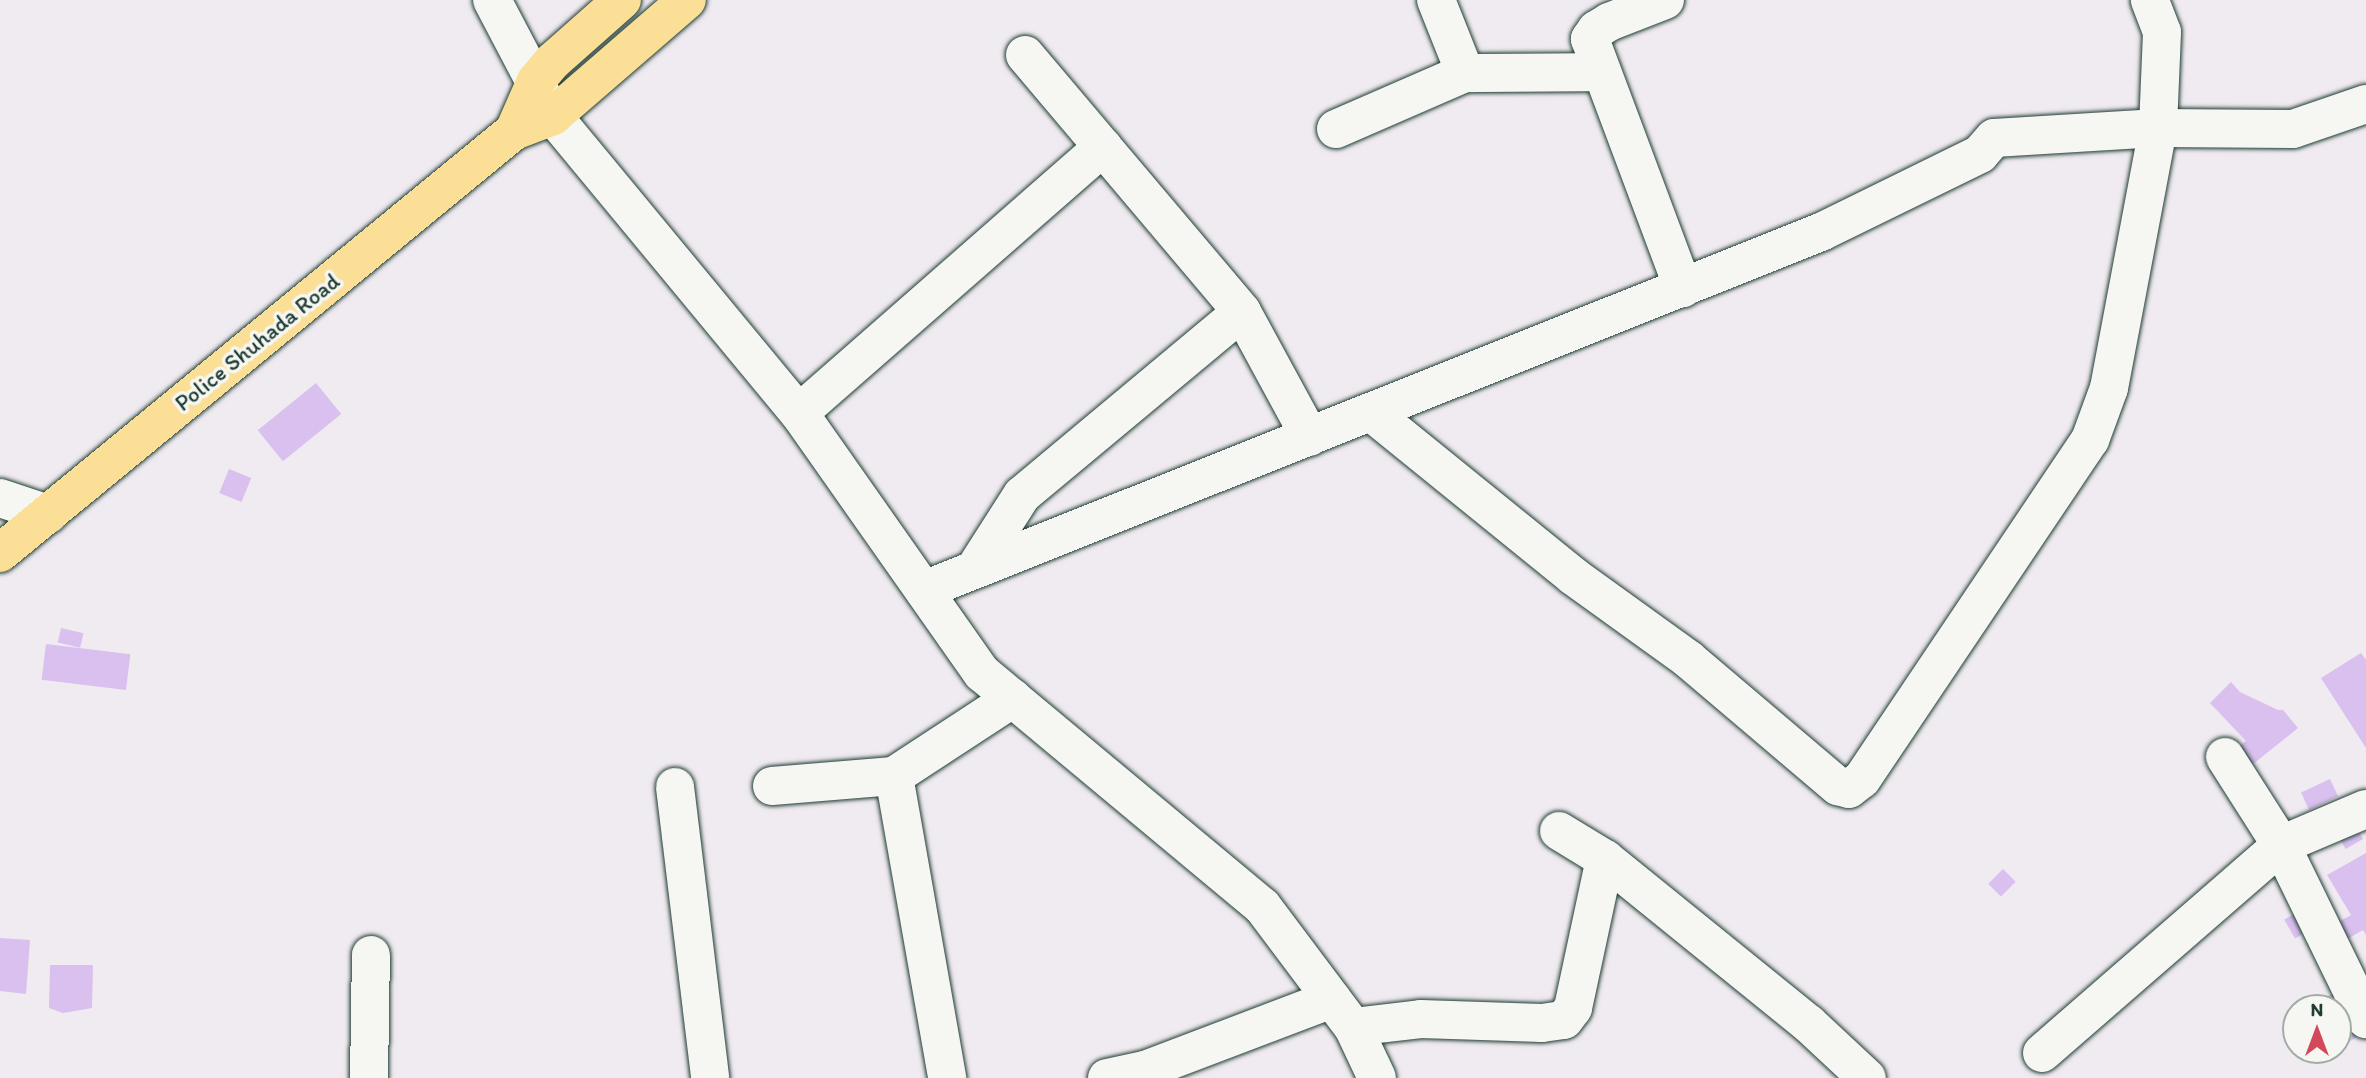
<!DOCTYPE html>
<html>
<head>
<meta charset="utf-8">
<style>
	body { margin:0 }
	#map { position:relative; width:2366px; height:1078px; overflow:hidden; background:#f0ebf1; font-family:Itim,sans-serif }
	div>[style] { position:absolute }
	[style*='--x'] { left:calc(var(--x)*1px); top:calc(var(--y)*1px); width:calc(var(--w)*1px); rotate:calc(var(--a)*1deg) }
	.building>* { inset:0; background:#d9c0ef; transform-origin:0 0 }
	.roads { filter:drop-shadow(0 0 2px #1f3d34) drop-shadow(0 0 2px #1f3d34) }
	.minor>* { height:38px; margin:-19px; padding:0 19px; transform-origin:19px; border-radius:19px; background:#f6f6f2 }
	.major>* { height:38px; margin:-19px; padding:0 19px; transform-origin:19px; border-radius:19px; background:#fbdf96 }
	span { translate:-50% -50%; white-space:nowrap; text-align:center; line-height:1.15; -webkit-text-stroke:7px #f6f6f2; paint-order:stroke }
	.street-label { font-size:23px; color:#1f3d34 }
	.north { position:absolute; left:2282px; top:994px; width:70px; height:70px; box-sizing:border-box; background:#f6f6f2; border:2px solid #a0aca6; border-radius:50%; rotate:0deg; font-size:19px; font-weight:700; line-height:28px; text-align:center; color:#1f3d34 }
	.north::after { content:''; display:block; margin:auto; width:24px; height:32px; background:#d1495b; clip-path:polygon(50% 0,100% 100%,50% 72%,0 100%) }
</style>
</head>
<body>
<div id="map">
	<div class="building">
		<i style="left:316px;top:383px;width:40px;height:75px;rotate:51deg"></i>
		<i style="left:229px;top:469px;width:24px;height:26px;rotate:22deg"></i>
		<i style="left:61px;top:628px;width:23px;height:15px;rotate:13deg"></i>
		<i style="left:46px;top:644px;width:85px;height:36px;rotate:7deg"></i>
		<i style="clip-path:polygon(2361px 653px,2366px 660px,2366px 748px,2321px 678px)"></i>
		<i style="clip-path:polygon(2231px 682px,2240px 692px,2278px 710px,2283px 710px,2298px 728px,2237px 777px,2225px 757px,2246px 741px,2210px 703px)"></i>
		<i style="left:2330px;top:779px;width:19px;height:32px;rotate:65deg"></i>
		<i style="left:2352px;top:820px;width:22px;height:20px;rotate:60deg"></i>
		<i style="clip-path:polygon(2366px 853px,2366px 935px,2363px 930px,2332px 948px,2322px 931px,2351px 915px,2327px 875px)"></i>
		<i style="left:2003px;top:869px;width:18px;height:21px;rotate:45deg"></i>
		<i style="left:2304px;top:908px;width:22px;height:23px;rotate:60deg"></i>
		<i style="clip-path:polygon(0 938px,30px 940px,26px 994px,0 991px)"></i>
		<i style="clip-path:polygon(50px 965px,93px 965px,92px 1008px,63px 1013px,49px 1008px)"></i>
		<i style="clip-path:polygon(2341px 989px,2366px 1032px,2338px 1048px,2338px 1008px,2307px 1008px)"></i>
	</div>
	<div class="roads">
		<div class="minor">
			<i style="--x:492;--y:0;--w:131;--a:62.3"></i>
			<i style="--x:553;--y:116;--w:386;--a:50.4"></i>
			<i style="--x:799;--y:413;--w:318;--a:54.9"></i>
			<i style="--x:982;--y:673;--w:364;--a:39.8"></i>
			<i style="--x:1262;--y:906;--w:151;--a:53.1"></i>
			<i style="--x:1353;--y:1027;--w:56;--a:64.8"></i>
			<i style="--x:1436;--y:0;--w:79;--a:68.3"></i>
			<i style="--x:1665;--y:0;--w:60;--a:158.6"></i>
			<i style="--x:1609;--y:22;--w:15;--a:148"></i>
			<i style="--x:1596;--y:30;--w:11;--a:124"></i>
			<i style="--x:1590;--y:39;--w:266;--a:69.5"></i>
			<i style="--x:1025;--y:55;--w:336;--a:49.8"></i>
			<i style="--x:1242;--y:312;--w:142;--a:61.5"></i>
			<i style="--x:1336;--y:129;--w:141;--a:-23.5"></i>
			<i style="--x:1465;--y:73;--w:136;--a:-0.4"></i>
			<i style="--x:799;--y:413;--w:404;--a:-41.2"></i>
			<i style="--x:1372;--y:413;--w:259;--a:39"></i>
			<i style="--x:1573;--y:576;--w:142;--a:35.8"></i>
			<i style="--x:1688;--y:659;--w:197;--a:40.3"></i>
			<i style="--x:1838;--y:786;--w:11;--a:15"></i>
			<i style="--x:1849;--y:789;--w:16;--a:-38"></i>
			<i style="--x:1862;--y:779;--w:409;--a:-56.1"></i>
			<i style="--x:2090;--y:440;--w:55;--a:-69.9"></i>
			<i style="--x:2109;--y:388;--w:265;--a:-79.3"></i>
			<i style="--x:2158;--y:128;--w:96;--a:-87.6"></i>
			<i style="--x:2162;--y:32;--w:34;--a:-111"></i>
			<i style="--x:0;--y:498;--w:51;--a:18.4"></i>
			<i style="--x:974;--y:570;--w:89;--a:-57.4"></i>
			<i style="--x:1022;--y:495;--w:286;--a:-39.8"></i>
			<i style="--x:924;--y:590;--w:966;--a:-21.76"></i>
			<i style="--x:1821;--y:232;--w:177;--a:-26.1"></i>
			<i style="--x:1980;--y:154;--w:21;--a:-49"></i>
			<i style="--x:1994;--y:138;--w:164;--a:-3.5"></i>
			<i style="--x:2158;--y:128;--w:135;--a:0.4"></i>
			<i style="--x:2293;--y:129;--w:77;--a:-18.9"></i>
			<i style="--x:2225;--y:757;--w:104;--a:57.5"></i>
			<i style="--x:2281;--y:845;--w:194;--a:64"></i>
			<i style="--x:894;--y:776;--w:307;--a:80"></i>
			<i style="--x:772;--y:786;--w:122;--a:-4.7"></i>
			<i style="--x:894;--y:776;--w:142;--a:-33.2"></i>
			<i style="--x:675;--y:787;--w:293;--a:83.1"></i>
			<i style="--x:1559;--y:831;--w:54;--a:31.3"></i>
			<i style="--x:1605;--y:859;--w:262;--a:39"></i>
			<i style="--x:1809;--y:1024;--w:79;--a:43"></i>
			<i style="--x:1353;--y:1027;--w:68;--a:-6.7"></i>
			<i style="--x:1421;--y:1019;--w:121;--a:1.9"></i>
			<i style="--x:1542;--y:1023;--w:22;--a:-8"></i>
			<i style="--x:1564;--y:1020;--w:15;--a:-53"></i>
			<i style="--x:1573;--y:1008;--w:152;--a:-77.9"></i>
			<i style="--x:2042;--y:1053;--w:317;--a:-41"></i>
			<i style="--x:2281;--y:845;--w:92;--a:-23"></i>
			<i style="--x:369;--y:1078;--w:123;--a:-89.1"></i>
			<i style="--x:1107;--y:1078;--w:39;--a:-12"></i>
			<i style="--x:1145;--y:1070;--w:200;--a:-20.8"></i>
		</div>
		<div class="major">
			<i style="--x:514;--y:131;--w:55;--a:-66.3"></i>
			<i style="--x:536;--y:81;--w:26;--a:-50"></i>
			<i style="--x:553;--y:61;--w:92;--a:-41.5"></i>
			<i style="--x:0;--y:553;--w:665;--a:-39.39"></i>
			<i style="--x:514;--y:131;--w:42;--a:-21"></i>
			<i style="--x:553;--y:116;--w:177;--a:-40.9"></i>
		</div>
	</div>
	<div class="street-label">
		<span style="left:257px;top:342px;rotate:-39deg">Police Shuhada Road</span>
	</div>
	<div class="north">N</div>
</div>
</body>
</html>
